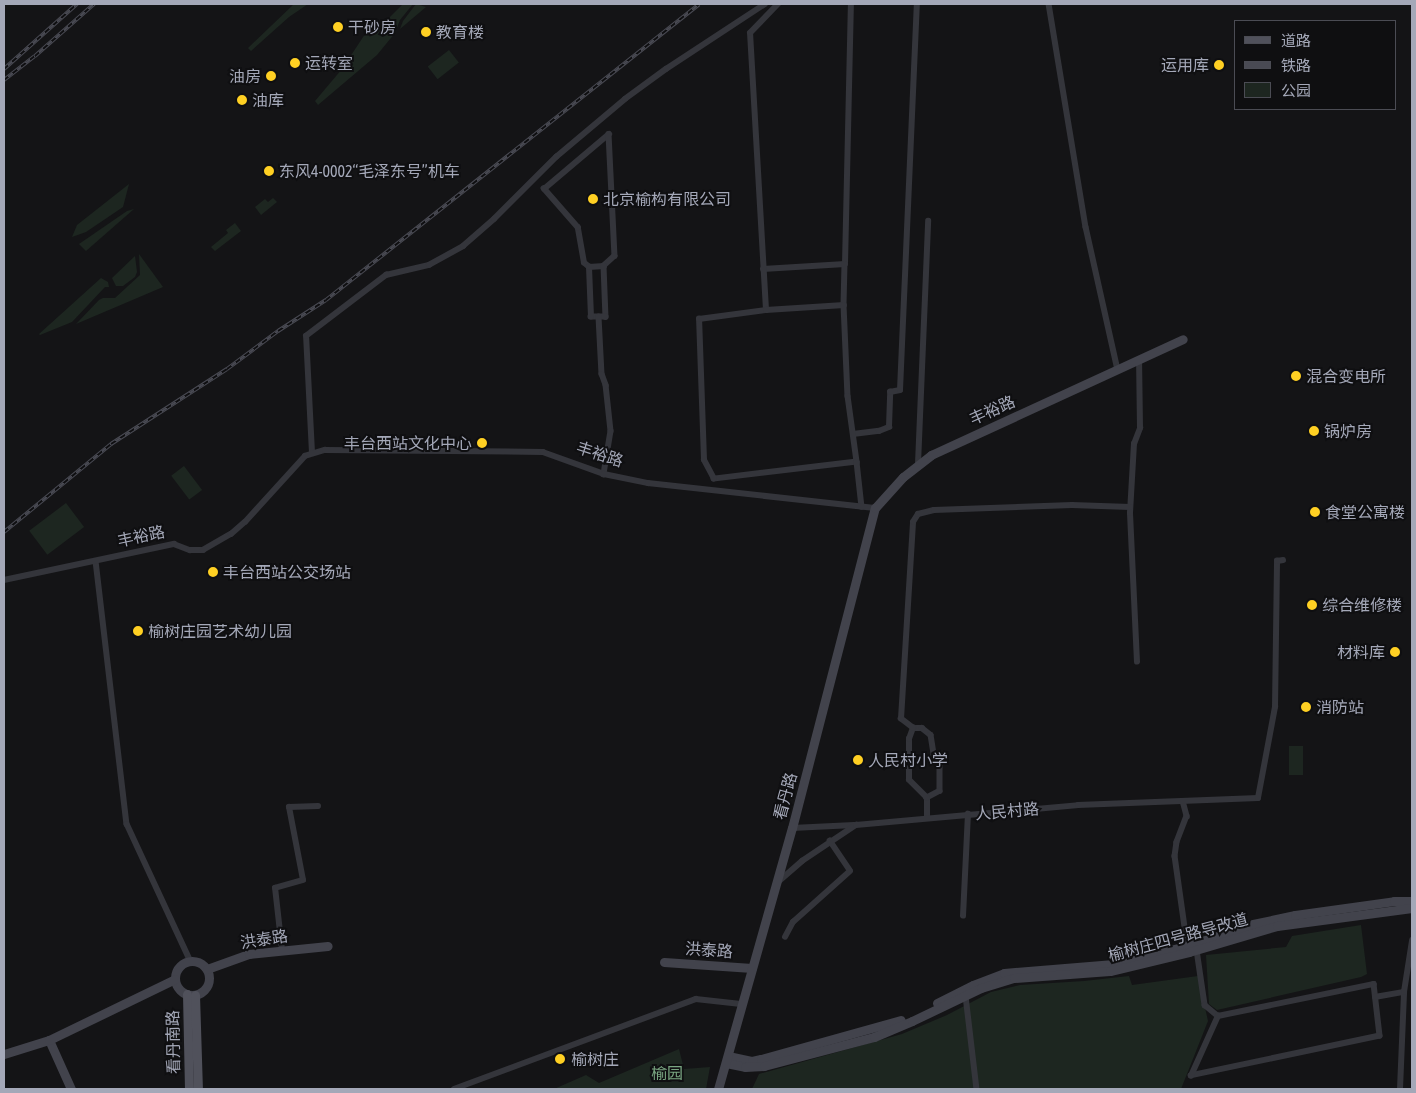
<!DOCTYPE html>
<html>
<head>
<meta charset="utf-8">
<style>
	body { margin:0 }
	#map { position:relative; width:1416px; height:1093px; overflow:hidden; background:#141416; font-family:"Asap Condensed","Noto Sans SC",sans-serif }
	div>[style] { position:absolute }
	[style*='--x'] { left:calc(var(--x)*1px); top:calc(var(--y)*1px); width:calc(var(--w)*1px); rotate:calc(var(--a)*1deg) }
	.green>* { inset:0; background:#1d2620; transform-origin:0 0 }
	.street>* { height:5.5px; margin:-2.75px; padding:0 2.75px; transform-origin:2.75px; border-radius:2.75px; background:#34353b }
	.secondary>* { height:9px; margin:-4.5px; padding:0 4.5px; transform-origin:4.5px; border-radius:4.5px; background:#42434c }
	.secondary>.ring { margin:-4.5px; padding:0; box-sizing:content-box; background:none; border:9px solid #42434c; border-radius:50% }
	.primary>* { height:9px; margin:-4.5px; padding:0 4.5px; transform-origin:4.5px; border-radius:4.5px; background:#50515b }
	.rail>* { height:4px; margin-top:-2px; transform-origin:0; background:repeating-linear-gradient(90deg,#0f0f11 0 5.5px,#494a53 0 11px); box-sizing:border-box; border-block:1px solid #494a53 }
	.dots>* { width:14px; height:14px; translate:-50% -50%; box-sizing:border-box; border:2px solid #0f0f11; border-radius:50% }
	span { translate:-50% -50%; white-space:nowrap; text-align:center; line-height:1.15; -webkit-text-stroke:4px #0f0f11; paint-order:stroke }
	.poi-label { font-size:16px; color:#a4a8b8 }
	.left { translate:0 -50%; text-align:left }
	.right { translate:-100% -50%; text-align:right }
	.street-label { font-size:16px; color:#a4a8b8 }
	.park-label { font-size:16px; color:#79a581 }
	.frame { position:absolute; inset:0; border:5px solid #a4a8b8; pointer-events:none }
	.legend { position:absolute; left:1234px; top:20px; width:162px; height:90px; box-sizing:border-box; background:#0f0f11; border:1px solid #4b4c54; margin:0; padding:6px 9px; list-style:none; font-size:15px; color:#a4a8b8 }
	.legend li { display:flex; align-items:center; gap:10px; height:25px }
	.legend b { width:25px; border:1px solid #4b4c54 }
</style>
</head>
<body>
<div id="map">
	<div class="green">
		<i style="clip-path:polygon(294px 4px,308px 4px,289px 17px,251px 51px,248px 48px)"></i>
		<i style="clip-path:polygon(403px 4px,413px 4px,400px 20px,395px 33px,377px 55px,318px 105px,315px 101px,342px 69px,371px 25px,376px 31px)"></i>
		<i style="clip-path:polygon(416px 4px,426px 7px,400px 29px,403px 21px)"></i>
		<i style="left:449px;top:50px;width:16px;height:27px;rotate:52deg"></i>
		<i style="clip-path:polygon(129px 184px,123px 207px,86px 232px,72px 237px,77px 225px)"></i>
		<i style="clip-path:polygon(273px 198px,277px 202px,261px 215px,255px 207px,265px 199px,268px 202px)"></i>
		<i style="clip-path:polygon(134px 209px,86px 251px,79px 244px,127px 211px)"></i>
		<i style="clip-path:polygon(235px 223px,241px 231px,215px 251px,211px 247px,228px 233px,226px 230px)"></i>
		<i style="clip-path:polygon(139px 254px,163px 287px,76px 324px,99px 300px,103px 298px,115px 298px,140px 275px)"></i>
		<i style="clip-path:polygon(135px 256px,137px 272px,135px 277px,123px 286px,116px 286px,112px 278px)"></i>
		<i style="clip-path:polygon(101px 278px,108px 282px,109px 287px,105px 287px,72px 322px,40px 335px,39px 334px)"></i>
		<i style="left:184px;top:466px;width:30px;height:16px;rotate:53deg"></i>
		<i style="left:66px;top:503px;width:30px;height:46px;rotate:53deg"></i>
		<i style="left:1289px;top:746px;width:14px;height:29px"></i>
		<i style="clip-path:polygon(1361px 925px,1367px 974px,1361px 977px,1217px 1010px,1209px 1004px,1206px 955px,1286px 947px,1292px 936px)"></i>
		<i style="clip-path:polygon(1129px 976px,1132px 985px,1198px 976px,1208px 1021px,1181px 1089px,752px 1089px,759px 1074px,902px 1034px,947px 1015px,991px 992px,1020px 985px,1084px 981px)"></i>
		<i style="clip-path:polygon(679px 1049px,684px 1069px,710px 1067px,706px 1089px,554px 1089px,586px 1075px,599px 1083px)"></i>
	</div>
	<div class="street">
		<i style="--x:1049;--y:4;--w:226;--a:80.6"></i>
		<i style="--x:1086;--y:227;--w:147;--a:77.4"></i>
		<i style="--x:845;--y:264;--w:260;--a:-88.7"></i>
		<i style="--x:589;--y:267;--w:6;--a:-141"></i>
		<i style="--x:584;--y:263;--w:36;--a:-100"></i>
		<i style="--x:578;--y:228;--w:52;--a:-131.1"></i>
		<i style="--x:544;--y:189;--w:85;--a:-40.2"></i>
		<i style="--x:609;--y:134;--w:122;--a:87.2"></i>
		<i style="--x:615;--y:256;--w:15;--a:138"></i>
		<i style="--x:763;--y:269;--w:82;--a:-3.5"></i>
		<i style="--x:845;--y:264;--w:41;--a:91.4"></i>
		<i style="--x:766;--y:310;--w:277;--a:-93.3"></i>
		<i style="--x:750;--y:33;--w:40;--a:-46"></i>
		<i style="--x:599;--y:317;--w:8;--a:180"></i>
		<i style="--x:591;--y:317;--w:50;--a:-92.3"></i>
		<i style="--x:589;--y:267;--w:15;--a:-4"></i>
		<i style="--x:604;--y:266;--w:51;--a:87.8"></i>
		<i style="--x:606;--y:317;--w:7;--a:180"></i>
		<i style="--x:599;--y:317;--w:57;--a:87"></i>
		<i style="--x:602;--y:374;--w:12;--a:70"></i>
		<i style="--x:606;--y:385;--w:46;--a:83.8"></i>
		<i style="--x:611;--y:431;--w:44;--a:99.2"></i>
		<i style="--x:853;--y:434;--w:26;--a:-7"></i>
		<i style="--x:879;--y:431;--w:11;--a:-22"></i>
		<i style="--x:889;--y:427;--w:35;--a:-88"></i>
		<i style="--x:890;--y:392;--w:10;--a:-11"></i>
		<i style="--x:900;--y:390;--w:386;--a:-87.5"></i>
		<i style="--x:312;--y:453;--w:117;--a:-92.9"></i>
		<i style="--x:306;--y:336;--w:101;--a:-37.3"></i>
		<i style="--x:386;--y:275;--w:44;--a:-13.1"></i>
		<i style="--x:429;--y:265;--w:39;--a:-29"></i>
		<i style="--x:463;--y:246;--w:41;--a:-41.1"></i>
		<i style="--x:494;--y:219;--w:88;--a:-45"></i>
		<i style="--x:556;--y:157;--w:90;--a:-40"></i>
		<i style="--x:625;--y:99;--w:51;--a:-36.2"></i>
		<i style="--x:666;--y:69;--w:118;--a:-33.3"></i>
		<i style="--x:857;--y:462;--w:144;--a:173.2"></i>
		<i style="--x:714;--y:479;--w:21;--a:-118"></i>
		<i style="--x:704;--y:460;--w:141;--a:-92"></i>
		<i style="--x:699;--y:319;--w:68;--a:-7.7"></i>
		<i style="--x:766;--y:310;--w:78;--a:-3.7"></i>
		<i style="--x:844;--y:305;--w:91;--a:87.5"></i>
		<i style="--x:848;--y:396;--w:67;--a:82.2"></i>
		<i style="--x:857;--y:462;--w:45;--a:83.7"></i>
		<i style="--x:918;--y:464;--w:243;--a:-87.6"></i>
		<i style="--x:96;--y:561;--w:265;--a:83.3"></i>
		<i style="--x:127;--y:824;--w:150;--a:65.1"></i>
		<i style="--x:4;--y:580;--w:174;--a:-12"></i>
		<i style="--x:174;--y:544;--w:17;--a:21"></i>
		<i style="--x:190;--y:550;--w:13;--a:0"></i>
		<i style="--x:203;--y:550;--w:32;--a:-30"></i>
		<i style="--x:231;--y:534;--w:18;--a:-41"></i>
		<i style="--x:245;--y:522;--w:89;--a:-47.7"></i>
		<i style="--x:305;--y:456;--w:21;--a:-17"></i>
		<i style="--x:325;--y:450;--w:218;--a:0.5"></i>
		<i style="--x:543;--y:452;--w:65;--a:19.8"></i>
		<i style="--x:604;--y:474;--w:45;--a:11.6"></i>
		<i style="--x:648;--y:483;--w:228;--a:6.3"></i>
		<i style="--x:1137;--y:662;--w:149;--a:-92.7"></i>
		<i style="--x:1130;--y:513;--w:69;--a:-86.7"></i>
		<i style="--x:1134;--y:444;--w:17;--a:-69"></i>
		<i style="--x:1140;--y:428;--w:68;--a:-90.8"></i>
		<i style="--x:913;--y:728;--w:9;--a:0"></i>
		<i style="--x:922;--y:728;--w:11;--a:38"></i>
		<i style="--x:931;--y:735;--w:20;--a:81"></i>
		<i style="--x:934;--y:755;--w:8;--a:45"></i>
		<i style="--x:940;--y:761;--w:30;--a:90"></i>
		<i style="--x:940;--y:791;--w:15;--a:152"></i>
		<i style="--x:1183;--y:801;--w:16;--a:75"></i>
		<i style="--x:1187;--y:816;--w:28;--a:111"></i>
		<i style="--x:1177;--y:842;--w:14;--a:98"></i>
		<i style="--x:1175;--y:856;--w:93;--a:82"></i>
		<i style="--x:927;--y:818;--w:20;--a:-90"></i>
		<i style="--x:927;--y:798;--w:25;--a:-135"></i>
		<i style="--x:909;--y:780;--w:41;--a:-90"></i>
		<i style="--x:909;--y:739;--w:12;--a:-70"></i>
		<i style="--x:913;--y:728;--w:15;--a:-143"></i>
		<i style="--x:901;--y:719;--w:197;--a:-86.5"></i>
		<i style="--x:913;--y:522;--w:9;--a:-58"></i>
		<i style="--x:918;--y:514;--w:16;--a:-14"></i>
		<i style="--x:934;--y:510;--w:138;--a:-2.1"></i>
		<i style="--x:1072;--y:505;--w:58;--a:2"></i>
		<i style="--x:792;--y:828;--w:62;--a:-2.8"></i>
		<i style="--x:778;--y:882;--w:32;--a:-41"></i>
		<i style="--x:802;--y:861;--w:65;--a:-33.7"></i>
		<i style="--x:856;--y:825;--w:223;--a:-5.1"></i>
		<i style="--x:1078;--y:805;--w:180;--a:-2.2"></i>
		<i style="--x:1258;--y:798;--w:93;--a:-79.4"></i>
		<i style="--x:1275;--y:707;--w:146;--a:-89.2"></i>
		<i style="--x:1277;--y:561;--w:6;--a:-9"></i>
		<i style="--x:963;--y:916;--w:102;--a:-87.2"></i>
		<i style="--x:785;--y:937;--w:17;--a:-62"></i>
		<i style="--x:793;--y:922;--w:76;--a:-41.8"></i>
		<i style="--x:850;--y:871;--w:36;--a:-124"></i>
		<i style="--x:282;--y:950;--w:62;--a:-96.4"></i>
		<i style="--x:275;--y:888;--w:29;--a:-16"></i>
		<i style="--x:303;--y:880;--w:74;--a:-100.9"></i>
		<i style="--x:289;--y:807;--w:29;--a:-2"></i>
		<i style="--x:1197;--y:950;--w:56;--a:81.7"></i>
		<i style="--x:1205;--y:1005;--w:17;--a:40"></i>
		<i style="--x:1218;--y:1016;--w:159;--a:-11.6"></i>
		<i style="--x:1374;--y:984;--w:52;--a:83.4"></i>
		<i style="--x:1380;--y:1036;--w:193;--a:168.1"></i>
		<i style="--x:1191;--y:1076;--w:66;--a:-65.8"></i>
		<i style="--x:966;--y:996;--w:94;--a:83.3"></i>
		<i style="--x:1375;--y:997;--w:29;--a:-10"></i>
		<i style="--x:454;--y:1089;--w:258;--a:-20.4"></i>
		<i style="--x:696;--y:999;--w:45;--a:6.3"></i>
		<i style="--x:1400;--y:1089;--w:97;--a:-87.6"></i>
		<i style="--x:1404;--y:992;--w:52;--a:-81.1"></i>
	</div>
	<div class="secondary">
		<i class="ring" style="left:175px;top:961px;width:25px;height:25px"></i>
		<i style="--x:664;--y:962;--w:88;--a:3.9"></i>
		<i style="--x:207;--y:969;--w:45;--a:-19.7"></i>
		<i style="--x:249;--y:954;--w:79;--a:-5.8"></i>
		<i style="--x:937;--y:1003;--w:40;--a:-26.6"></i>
		<i style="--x:973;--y:985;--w:33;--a:-21"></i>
		<i style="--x:1004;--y:973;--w:110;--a:-4.7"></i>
		<i style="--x:1114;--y:964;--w:75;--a:-13.9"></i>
		<i style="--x:1187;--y:946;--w:70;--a:-18.4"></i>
		<i style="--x:1253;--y:924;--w:43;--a:-12.1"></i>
		<i style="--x:1295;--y:915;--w:100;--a:-8"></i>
		<i style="--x:1394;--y:901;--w:18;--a:0"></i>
		<i style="--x:49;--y:1040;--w:54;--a:65.8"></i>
		<i style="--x:4;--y:1054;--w:47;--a:-17.3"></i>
		<i style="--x:49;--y:1040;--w:140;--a:-25.8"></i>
		<i style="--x:728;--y:1056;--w:25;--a:12"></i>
		<i style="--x:752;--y:1061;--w:9;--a:-13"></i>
		<i style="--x:761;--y:1059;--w:145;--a:-15.6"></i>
		<i style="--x:726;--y:1063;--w:19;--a:12"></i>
		<i style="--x:745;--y:1067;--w:19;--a:-3"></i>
		<i style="--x:764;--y:1066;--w:114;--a:-14.8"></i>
		<i style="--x:874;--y:1037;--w:41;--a:-22.8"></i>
		<i style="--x:912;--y:1021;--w:76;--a:-25.6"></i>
		<i style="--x:981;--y:988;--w:34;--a:-17"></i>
		<i style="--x:1014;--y:978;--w:96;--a:-4.2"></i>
		<i style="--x:1110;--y:971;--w:81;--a:-13.5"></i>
		<i style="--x:1189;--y:952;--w:92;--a:-16.5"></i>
		<i style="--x:1277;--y:926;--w:136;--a:-7.6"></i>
		<i style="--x:718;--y:1089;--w:271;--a:-74.2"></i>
		<i style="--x:792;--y:828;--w:331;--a:-75.5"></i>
		<i style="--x:875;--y:508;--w:42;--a:-47.9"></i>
		<i style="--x:903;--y:477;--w:36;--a:-38"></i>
		<i style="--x:931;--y:455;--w:277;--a:-24.7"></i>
	</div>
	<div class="primary">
		<i style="--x:187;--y:994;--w:95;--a:88.8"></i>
		<i style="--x:195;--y:995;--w:94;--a:88.2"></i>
	</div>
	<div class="rail">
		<i style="--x:4;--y:69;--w:98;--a:-41.7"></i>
		<i style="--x:4;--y:80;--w:39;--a:-38"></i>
		<i style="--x:35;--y:56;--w:79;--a:-41.4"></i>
		<i style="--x:4;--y:532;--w:139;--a:-39.4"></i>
		<i style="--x:111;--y:444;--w:138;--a:-32.9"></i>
		<i style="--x:227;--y:369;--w:64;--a:-36.7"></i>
		<i style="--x:278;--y:331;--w:57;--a:-32.9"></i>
		<i style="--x:326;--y:300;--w:476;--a:-38.4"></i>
	</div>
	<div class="dots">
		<i style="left:338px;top:27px;background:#ffd023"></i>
		<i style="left:426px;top:32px;background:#ffd023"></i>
		<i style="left:295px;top:63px;background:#ffd023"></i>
		<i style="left:1219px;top:65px;background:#ffd023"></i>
		<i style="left:271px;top:76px;background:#ffd023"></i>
		<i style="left:242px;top:100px;background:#ffd023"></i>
		<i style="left:269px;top:171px;background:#ffd023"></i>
		<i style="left:593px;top:199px;background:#ffd023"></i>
		<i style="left:1296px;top:376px;background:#ffd023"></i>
		<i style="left:1314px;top:431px;background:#ffd023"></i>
		<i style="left:482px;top:443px;background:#ffd023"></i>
		<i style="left:1315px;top:512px;background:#ffd023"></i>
		<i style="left:213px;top:572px;background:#ffd023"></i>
		<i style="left:1312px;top:605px;background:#ffd023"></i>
		<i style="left:138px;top:631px;background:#ffd023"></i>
		<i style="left:1395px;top:652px;background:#ffd023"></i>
		<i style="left:1306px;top:707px;background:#ffd023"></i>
		<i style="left:858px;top:760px;background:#ffd023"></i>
		<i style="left:560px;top:1059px;background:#ffd023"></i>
	</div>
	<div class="poi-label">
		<span class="left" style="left:348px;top:27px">干砂房</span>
		<span class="left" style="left:436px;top:32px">教育楼</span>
		<span class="left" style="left:305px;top:63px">运转室</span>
		<span class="right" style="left:1209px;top:65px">运用库</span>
		<span class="right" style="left:261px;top:76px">油房</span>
		<span class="left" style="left:252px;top:100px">油库</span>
		<span class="left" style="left:279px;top:171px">东风4-0002“毛泽东号”机车</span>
		<span class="left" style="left:603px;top:199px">北京榆构有限公司</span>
		<span class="left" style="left:1306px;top:376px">混合变电所</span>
		<span class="left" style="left:1324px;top:431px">锅炉房</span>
		<span class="right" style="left:472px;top:443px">丰台西站文化中心</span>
		<span class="left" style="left:1325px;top:512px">食堂公寓楼</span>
		<span class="left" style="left:223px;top:572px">丰台西站公交场站</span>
		<span class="left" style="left:1322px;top:605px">综合维修楼</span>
		<span class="left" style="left:148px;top:631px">榆树庄园艺术幼儿园</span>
		<span class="right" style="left:1385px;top:652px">材料库</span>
		<span class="left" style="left:1316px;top:707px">消防站</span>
		<span class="left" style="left:868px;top:760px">人民村小学</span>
		<span class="left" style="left:571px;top:1059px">榆树庄</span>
	</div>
	<div class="street-label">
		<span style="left:992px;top:410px;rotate:-24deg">丰裕路</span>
		<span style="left:600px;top:454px;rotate:18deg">丰裕路</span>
		<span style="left:141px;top:536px;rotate:-12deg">丰裕路</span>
		<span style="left:785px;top:796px;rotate:-75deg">看丹路</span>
		<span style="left:1007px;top:811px;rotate:-5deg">人民村路</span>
		<span style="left:1178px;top:937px;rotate:-15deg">榆树庄四号路导改道</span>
		<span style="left:264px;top:939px;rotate:-9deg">洪泰路</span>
		<span style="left:709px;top:950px;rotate:4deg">洪泰路</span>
		<span style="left:173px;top:1042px;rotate:-91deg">看丹南路</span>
	</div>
	<div class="park-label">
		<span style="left:667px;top:1073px">榆园</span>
	</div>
	<div class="frame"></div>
	<ul class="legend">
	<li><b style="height:6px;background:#50515b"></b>道路</li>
	<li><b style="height:6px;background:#494a53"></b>铁路</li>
	<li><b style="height:14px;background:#1d2620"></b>公园</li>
	</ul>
</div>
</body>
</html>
